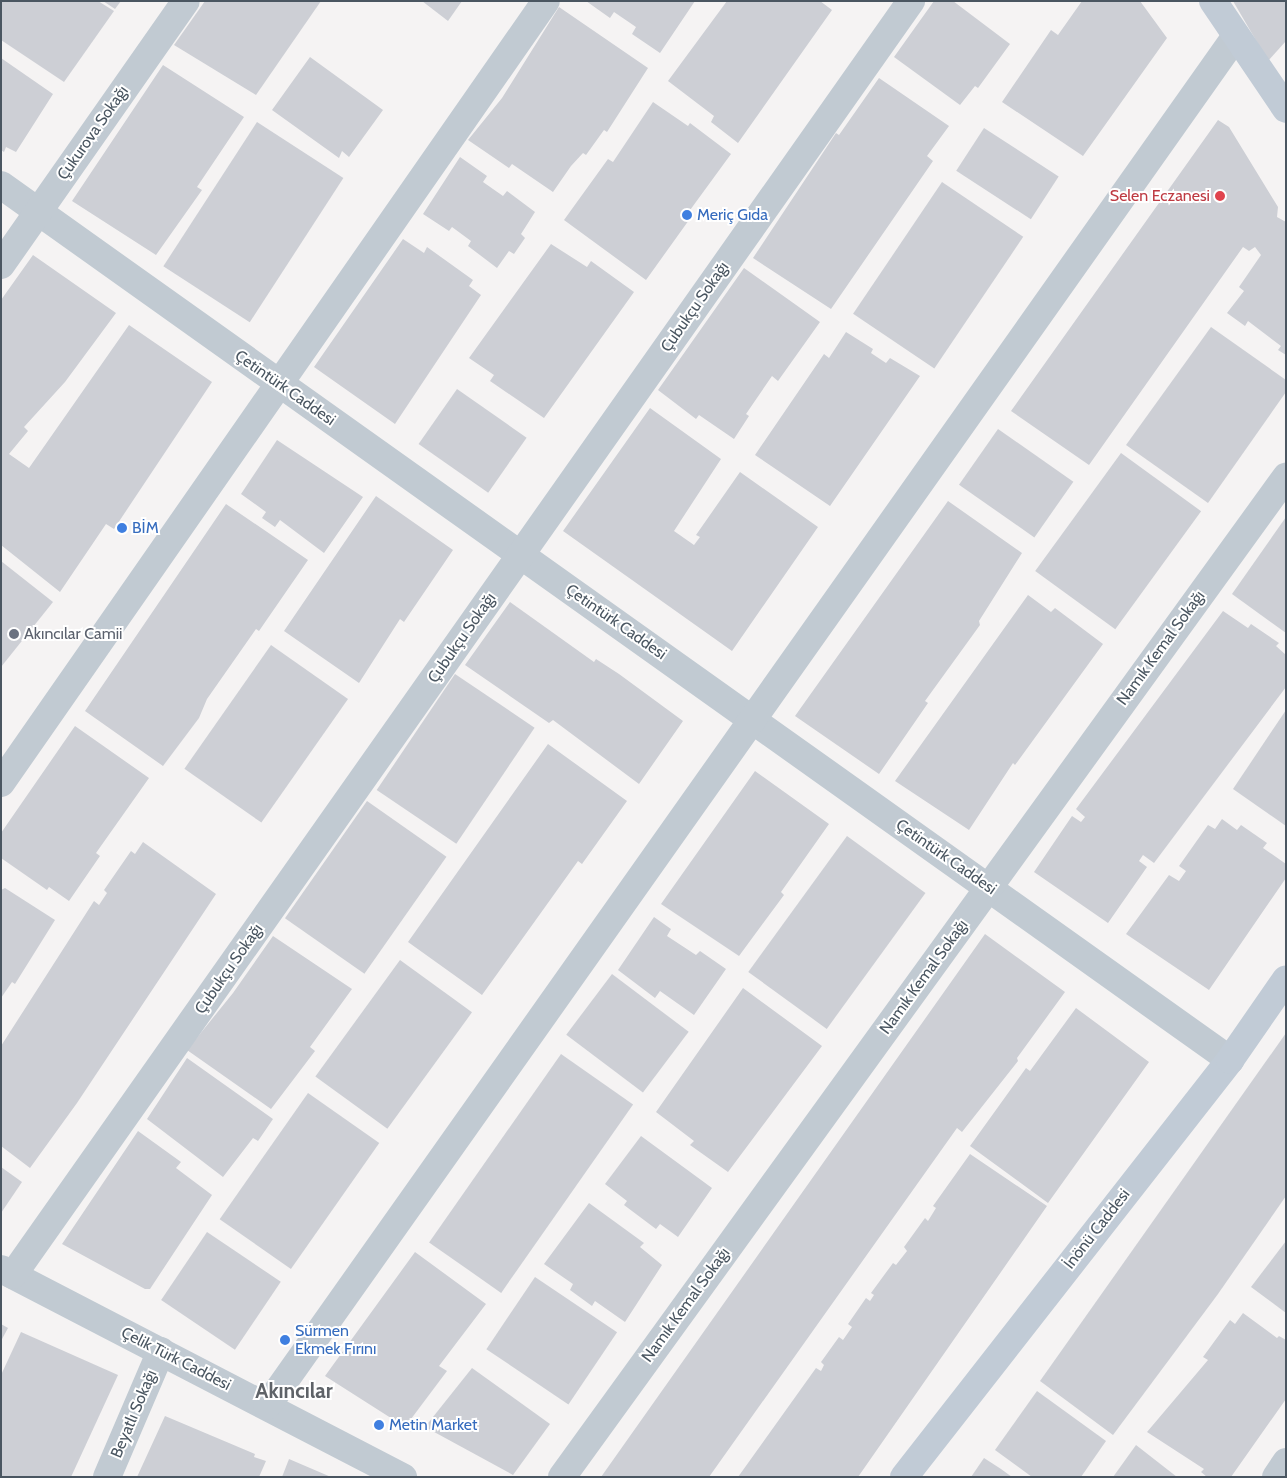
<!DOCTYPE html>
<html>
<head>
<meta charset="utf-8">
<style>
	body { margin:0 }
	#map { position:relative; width:1287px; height:1478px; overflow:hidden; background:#f5f3f3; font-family:Cabin,sans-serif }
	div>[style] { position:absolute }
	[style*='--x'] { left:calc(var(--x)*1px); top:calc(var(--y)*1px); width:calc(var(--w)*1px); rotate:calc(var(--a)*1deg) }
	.building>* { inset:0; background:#cdcfd5; transform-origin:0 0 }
	.street>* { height:28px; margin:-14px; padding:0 14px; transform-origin:14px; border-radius:14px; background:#c1cad2 }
	.secondary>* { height:28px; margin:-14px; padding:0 14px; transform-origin:14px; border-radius:14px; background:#c1cbd6 }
	.dots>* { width:14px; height:14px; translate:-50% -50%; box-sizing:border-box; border:2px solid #fff; border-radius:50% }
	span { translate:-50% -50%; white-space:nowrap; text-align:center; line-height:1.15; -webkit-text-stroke:4px #fff; paint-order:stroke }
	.street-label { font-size:16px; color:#4a5661 }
	.health-label { font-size:16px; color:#be3a42 }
	.right { translate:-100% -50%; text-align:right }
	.shop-label { font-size:16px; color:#366cbe }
	.left { translate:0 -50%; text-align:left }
	.worship-label { font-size:16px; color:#5b616d }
	.district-label { font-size:21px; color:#5f6368; font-weight:700 }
	.frame { position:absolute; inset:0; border:2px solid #4a5661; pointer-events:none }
</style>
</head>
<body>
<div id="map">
	<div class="building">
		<i style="clip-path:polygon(1px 1px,98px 1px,114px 11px,64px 82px,1px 40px)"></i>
		<i style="clip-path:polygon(103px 1px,121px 1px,115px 9px)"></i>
		<i style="clip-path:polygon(205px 1px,321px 1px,256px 95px,174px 45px)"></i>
		<i style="clip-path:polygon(422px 1px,462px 1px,448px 21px)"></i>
		<i style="clip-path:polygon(586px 1px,695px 1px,660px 53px,632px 34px,636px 27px,614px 12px,610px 18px)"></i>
		<i style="clip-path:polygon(727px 1px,820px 1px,832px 10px,738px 143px,711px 122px,714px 116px,668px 81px)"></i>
		<i style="clip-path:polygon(934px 1px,953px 1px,1010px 44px,978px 88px,975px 86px,960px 105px,894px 57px)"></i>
		<i style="clip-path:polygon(1082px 1px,1140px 1px,1167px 38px,1083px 156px,1002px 102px,1051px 30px,1058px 35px)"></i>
		<i style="clip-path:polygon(1233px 1px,1286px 1px,1286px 41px,1268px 61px)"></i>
		<i style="clip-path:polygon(559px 7px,648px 68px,607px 132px,604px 130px,586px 155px,583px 153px,571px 166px,553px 192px,512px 164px,509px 168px,468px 140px,502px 98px)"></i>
		<i style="clip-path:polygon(310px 57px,383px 110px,349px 157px,342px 151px,339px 158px,272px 110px)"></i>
		<i style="clip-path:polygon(1px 58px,53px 94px,16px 152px,6px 147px,4px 152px,1px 150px)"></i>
		<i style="clip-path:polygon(163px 65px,244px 117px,197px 187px,202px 190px,156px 255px,72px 201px)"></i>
		<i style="clip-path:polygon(879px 78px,949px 126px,927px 156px,933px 161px,831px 309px,753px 258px,836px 133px,839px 135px)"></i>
		<i style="clip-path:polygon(653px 102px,688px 126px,690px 123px,731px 154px,685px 217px,689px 220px,646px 280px,564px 220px,608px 159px,613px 162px)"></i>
		<i style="clip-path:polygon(1218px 120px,1229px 127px,1278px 207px,1277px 217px,1286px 222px,1286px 355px,1278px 350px,1281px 346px,1248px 321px,1245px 326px,1227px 313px,1244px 291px,1239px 287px,1261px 255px,1255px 247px,1249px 251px,1243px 247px,1089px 465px,1011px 411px)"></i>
		<i style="left:257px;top:122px;width:103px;height:172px;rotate:33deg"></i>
		<i style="left:984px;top:128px;width:89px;height:51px;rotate:33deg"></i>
		<i style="clip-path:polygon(460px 157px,487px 176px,483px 182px,503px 196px,507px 191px,535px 212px,521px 234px,525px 238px,514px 254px,509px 251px,497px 268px,468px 246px,471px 241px,452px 227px,449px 231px,423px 214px)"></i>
		<i style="left:942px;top:182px;width:98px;height:159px;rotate:34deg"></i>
		<i style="clip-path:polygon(403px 239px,424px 253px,427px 247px,473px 280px,469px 286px,481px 295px,395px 424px,314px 367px)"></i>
		<i style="clip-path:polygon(551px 244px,587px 267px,591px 261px,634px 292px,544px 418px,490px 381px,494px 375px,469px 358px)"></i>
		<i style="clip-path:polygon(33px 255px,116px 313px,65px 382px,24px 427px,28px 431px,9px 454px,29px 468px,129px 325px,212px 382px,114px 529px,106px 524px,60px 592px,1px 545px,1px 300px)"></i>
		<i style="clip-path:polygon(744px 268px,820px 322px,778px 381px,772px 376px,746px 414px,749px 416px,734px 439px,699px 415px,696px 419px,658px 390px)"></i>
		<i style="clip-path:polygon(1211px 327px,1286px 380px,1286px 392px,1208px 503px,1126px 445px)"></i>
		<i style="clip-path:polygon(846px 332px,873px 349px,871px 353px,886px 363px,890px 358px,920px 376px,830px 506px,755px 455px,824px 354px,829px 358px)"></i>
		<i style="left:457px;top:389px;width:85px;height:67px;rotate:35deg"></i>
		<i style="clip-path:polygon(650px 408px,721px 459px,674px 531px,694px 545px,700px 537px,696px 535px,740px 472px,818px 527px,732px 651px,563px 531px)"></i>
		<i style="left:998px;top:429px;width:92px;height:68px;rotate:35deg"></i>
		<i style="clip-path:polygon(277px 440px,363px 497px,324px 553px,280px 520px,275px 527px,262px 518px,266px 512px,241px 494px)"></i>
		<i style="left:1121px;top:453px;width:99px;height:146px;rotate:36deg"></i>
		<i style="clip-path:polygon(376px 496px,453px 550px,404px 622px,400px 619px,359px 683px,284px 631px)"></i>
		<i style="clip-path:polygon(948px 501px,1022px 553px,979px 621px,980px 625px,925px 701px,928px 703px,879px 774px,795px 716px)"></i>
		<i style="clip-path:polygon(226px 504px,308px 560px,259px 631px,256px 629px,207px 699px,199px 718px,163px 766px,85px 711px)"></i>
		<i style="clip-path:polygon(1286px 517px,1286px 633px,1232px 594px)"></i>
		<i style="clip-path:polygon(1px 561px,53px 602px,1px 667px)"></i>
		<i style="clip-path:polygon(1028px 595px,1051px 612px,1055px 608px,1103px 644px,1015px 765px,1013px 763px,969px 830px,895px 781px)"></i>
		<i style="clip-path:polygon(510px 602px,594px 662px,596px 659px,619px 674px,683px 721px,639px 784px,553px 720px,549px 723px,465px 665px)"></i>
		<i style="clip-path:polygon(1223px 611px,1248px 628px,1251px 624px,1279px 643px,1276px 646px,1286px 655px,1286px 687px,1154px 863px,1143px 855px,1139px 861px,1147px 867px,1108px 923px,1034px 872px,1072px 816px,1081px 822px,1085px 817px,1076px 809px)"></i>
		<i style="left:271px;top:645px;width:94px;height:151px;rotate:35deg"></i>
		<i style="left:455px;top:674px;width:96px;height:140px;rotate:34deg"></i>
		<i style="clip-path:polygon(1286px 710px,1286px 826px,1233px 789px)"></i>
		<i style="clip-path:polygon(75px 726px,149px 778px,96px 853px,100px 856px,69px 901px,49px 887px,47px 890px,1px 858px,1px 833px)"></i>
		<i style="clip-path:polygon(548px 744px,627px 801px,582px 864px,578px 861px,482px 995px,408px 942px)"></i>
		<i style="clip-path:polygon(755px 771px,829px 824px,781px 892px,784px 895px,739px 956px,661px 904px)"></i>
		<i style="left:367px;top:801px;width:97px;height:143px;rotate:35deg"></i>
		<i style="clip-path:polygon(1222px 819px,1237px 830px,1241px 825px,1267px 843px,1263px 848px,1286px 864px,1286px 878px,1209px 990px,1126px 934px,1169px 875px,1179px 881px,1186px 871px,1179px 866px,1208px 825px,1215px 829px)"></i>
		<i style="left:847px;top:836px;width:97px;height:168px;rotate:36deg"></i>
		<i style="clip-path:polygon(143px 842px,216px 894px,77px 1103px,30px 1168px,1px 1146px,1px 1046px,94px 901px,99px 905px,107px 893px,104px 890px,131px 851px,135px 854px)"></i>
		<i style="clip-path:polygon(5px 888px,55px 920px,15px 984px,12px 982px,1px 998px,1px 890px)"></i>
		<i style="clip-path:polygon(654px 917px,671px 929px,667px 936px,696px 955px,700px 951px,726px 969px,694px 1015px,660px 991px,655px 998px,618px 970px)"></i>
		<i style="clip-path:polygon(985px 934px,1065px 992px,1017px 1058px,1018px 1061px,962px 1132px,957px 1128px,709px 1477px,601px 1477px)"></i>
		<i style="clip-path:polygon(273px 936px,352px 989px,310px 1047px,315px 1051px,271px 1109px,187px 1050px,233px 993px)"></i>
		<i style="left:400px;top:960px;width:89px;height:144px;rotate:36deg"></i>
		<i style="left:612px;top:974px;width:96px;height:76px;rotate:37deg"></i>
		<i style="clip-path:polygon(743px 988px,822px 1046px,728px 1172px,690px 1145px,694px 1141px,656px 1112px)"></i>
		<i style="clip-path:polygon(1076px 1008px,1149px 1062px,1048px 1203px,970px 1146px,1026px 1068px,1030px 1071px)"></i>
		<i style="clip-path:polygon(1286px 1033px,1286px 1196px,1218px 1294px,1113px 1435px,1040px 1381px)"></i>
		<i style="left:561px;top:1054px;width:88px;height:230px;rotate:35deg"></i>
		<i style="clip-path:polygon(187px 1058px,273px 1119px,258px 1141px,253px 1138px,223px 1177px,147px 1119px)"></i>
		<i style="left:308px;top:1093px;width:87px;height:154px;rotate:35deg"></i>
		<i style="clip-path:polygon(138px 1131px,181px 1162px,176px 1168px,212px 1195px,150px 1289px,145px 1289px,62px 1244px)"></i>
		<i style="clip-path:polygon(641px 1136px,712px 1188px,678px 1237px,660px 1224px,656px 1229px,624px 1205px,627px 1201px,605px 1184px)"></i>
		<i style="clip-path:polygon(970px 1154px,1047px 1206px,858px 1477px,738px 1477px,816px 1368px,821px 1371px,824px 1365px,821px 1362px,839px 1337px,843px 1340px,852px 1327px,848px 1324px,866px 1298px,870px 1301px,874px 1295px,871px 1293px,893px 1263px,896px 1265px,907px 1251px,904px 1247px,925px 1218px,928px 1221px,936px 1208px,933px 1206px)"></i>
		<i style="clip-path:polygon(1px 1167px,22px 1182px,1px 1213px)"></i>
		<i style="clip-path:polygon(589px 1203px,644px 1243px,640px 1247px,662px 1265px,625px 1322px,595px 1301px,592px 1306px,570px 1290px,573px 1284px,544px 1264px)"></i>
		<i style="left:207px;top:1232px;width:89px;height:82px;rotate:34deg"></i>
		<i style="clip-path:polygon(1286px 1241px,1286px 1313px,1251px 1287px)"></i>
		<i style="clip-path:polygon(415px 1252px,486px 1304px,439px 1366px,447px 1371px,405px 1427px,325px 1376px)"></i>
		<i style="left:535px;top:1277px;width:99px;height:87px;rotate:34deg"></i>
		<i style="clip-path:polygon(1243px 1313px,1277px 1338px,1279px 1336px,1286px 1340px,1286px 1399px,1231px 1477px,1207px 1477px,1201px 1472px,1204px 1469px,1147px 1432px,1208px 1360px,1203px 1357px,1230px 1320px,1235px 1324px)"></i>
		<i style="clip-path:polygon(1px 1324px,8px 1328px,1px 1341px)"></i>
		<i style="clip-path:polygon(21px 1332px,118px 1375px,71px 1477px,1px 1477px,1px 1375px)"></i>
		<i style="clip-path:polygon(472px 1368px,550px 1424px,513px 1475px,425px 1427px)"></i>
		<i style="clip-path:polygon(1037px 1391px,1106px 1441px,1081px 1477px,1032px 1477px,995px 1450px)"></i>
		<i style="clip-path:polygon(165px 1416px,255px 1454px,254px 1457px,266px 1461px,259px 1477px,137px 1477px)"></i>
		<i style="clip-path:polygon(1136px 1445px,1177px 1477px,1113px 1477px)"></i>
		<i style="clip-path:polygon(984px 1458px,1001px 1469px,1012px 1477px,971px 1477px)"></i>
		<i style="clip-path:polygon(289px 1459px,331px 1477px,282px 1477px)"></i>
	</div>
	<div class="street">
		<i style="--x:1;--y:185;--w:1509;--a:35.45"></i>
		<i style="--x:1;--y:265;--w:322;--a:-55"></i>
		<i style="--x:1;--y:783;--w:953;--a:-55.13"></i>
		<i style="--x:1;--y:1269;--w:453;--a:27.4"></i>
		<i style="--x:13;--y:1275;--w:1559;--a:-54.82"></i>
		<i style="--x:267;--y:1406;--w:1678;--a:-54.73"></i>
		<i style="--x:107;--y:1477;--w:137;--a:-66.8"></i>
		<i style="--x:562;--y:1477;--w:1235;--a:-54.1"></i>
		<i style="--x:1276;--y:1477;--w:18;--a:-56"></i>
	</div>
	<div class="secondary">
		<i style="--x:1213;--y:1;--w:130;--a:55.9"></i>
		<i style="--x:904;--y:1477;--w:529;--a:-51.98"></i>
		<i style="--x:1230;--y:1060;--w:98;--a:-55.3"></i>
	</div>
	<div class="dots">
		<i style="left:1220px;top:196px;background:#e0444e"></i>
		<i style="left:687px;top:215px;background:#3f7fe0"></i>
		<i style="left:122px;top:528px;background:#3f7fe0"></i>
		<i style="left:14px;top:634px;background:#6b7280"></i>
		<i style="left:285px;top:1340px;background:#3f7fe0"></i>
		<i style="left:379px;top:1425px;background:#3f7fe0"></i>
	</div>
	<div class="street-label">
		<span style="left:93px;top:133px;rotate:-55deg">Çukurova Sokağı</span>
		<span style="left:695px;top:307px;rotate:-55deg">Çubukçu Sokağı</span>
		<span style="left:285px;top:388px;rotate:35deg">Çetintürk Caddesi</span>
		<span style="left:616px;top:622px;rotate:35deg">Çetintürk Caddesi</span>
		<span style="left:462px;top:638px;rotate:-55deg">Çubukçu Sokağı</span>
		<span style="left:1161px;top:648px;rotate:-54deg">Namık Kemal Sokağı</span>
		<span style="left:946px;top:857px;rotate:35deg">Çetintürk Caddesi</span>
		<span style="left:229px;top:969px;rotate:-55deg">Çubukçu Sokağı</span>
		<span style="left:924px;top:977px;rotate:-54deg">Namık Kemal Sokağı</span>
		<span style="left:1097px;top:1229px;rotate:-52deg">İnönü Caddesi</span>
		<span style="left:686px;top:1305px;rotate:-54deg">Namık Kemal Sokağı</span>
		<span style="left:176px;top:1359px;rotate:27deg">Çelik Türk Caddesi</span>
		<span style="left:134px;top:1414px;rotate:-67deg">Beyatlı Sokağı</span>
	</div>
	<div class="health-label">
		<span class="right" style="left:1210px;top:196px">Selen Eczanesi</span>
	</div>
	<div class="shop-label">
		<span class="left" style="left:697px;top:215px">Meriç Gıda</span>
		<span class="left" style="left:132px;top:528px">BİM</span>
		<span class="left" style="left:295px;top:1340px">Sürmen<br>Ekmek Fırını</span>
		<span class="left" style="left:389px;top:1425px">Metin Market</span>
	</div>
	<div class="worship-label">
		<span class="left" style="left:24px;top:634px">Akıncılar Camii</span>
	</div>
	<div class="district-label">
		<span style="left:294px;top:1391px">Akıncılar</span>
	</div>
	<div class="frame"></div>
</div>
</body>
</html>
